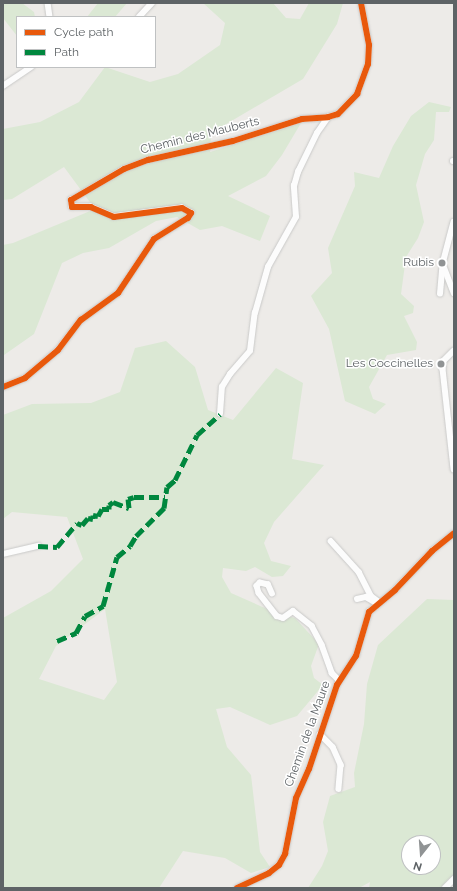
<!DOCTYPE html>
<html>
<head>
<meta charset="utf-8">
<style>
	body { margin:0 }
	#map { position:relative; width:457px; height:891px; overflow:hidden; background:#edebe8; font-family:Raleway,sans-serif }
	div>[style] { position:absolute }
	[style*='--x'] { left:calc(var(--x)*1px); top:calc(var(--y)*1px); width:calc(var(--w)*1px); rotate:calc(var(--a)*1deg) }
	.green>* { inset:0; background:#dbe8d4 }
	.roads { filter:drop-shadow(0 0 1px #c9c9c8) drop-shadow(0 0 1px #c9c9c8) }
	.minor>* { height:5.5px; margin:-2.75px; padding:0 2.75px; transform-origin:2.75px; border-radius:2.75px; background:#fcfcfc }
	.quiet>* { height:5px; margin-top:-2.5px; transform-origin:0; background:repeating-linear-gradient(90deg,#00873e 0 10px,transparent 0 15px) }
	.cycleway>* { height:6px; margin:-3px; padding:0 3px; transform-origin:3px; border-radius:3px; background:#e8590c }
	.dots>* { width:11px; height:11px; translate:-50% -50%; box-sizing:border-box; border:2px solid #fff; border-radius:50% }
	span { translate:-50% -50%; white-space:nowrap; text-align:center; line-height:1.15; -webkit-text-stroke:3px #fff; paint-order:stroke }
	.street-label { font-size:12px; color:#5e6366 }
	.poi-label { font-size:12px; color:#5e6366 }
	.right { translate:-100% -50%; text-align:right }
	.frame { position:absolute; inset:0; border:4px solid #5e6366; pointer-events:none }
	.legend { position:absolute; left:16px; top:16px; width:140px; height:52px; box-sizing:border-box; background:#fff; border:1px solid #bfc1c2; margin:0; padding:5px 7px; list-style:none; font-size:12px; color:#5e6366 }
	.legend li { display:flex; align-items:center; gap:8px; height:20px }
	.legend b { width:20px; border:1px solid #bfc1c2 }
	.north { position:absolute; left:401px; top:835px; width:40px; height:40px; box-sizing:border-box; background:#fff; border:1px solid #bfc1c2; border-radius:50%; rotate:197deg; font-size:11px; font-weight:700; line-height:16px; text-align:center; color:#5e6366 }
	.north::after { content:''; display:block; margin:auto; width:14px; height:18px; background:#909394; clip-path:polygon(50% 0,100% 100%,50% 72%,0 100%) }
</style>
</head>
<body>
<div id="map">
	<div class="green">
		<i style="clip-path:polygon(3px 3px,22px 3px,34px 12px,35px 17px,17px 17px,17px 36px,3px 18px)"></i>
		<i style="clip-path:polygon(98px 3px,127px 3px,115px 17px,87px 17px)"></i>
		<i style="clip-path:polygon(203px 3px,273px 3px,286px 18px,300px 19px,309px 3px,343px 3px,337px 24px,303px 79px,211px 133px,210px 152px,301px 123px,282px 155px,266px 176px,228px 196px,270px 216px,260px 241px,222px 226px,200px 230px,177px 217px,156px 221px,109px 248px,83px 253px,62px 263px,34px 334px,4px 355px,3px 245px,13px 243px,95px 209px,64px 167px,12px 199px,3px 200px,3px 129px,40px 122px,79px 102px,105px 67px,150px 82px,178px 74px,220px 45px,225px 23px)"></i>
		<i style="clip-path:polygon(429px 102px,451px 107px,449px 112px,436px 112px,434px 140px,425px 154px,416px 185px,424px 222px,418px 238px,406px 257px,401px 294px,414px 306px,413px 313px,404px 316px,417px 342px,416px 350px,387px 355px,369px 387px,373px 399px,386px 404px,375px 414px,345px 401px,329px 329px,311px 296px,332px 273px,328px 248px,355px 186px,354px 172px,379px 178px,393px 146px,411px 116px)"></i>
		<i style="clip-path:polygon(evenodd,166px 341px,195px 367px,208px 410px,233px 420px,276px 368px,303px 383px,292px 459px,324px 465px,274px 522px,264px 543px,271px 561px,291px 566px,283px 576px,272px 577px,255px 567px,246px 571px,223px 568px,222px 577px,231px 593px,276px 613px,295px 618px,319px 644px,311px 666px,314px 678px,323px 685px,297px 716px,270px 725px,230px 707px,216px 709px,227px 747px,251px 775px,260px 852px,270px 867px,251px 873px,225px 858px,183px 851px,159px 888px,3px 888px,3px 618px,51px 591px,83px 559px,67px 517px,12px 512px,3px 519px,3px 415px,32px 404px,91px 403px,120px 392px,135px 348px,166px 341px,105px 609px,117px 682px,104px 700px,39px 679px,56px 646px,105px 609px)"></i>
		<i style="clip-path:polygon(evenodd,427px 599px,454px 600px,454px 874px,440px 888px,369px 888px,370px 882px,359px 888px,308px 888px,322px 866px,328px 851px,323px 822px,330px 796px,355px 787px,354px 773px,364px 724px,367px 684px,378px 645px,427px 599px,409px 843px,433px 843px,433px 867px,409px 867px,409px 843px)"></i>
	</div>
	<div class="roads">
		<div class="minor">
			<i style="--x:48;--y:3;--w:14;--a:82"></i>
			<i style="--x:139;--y:17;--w:19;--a:-47"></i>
			<i style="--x:3;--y:86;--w:34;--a:-34"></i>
			<i style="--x:453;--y:161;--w:1;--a:0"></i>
			<i style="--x:454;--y:222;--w:43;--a:104.7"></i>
			<i style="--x:443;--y:264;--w:31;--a:69"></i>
			<i style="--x:440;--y:294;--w:25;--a:-85"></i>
			<i style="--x:454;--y:351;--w:14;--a:135"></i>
			<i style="--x:444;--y:361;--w:8;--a:97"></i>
			<i style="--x:443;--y:369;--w:101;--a:83.7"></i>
			<i style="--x:3;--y:387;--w:24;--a:-22"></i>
			<i style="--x:25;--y:378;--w:43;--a:-40.3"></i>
			<i style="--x:58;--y:350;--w:38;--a:-53"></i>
			<i style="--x:81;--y:320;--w:46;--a:-36.1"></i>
			<i style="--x:118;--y:293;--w:65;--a:-56.3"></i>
			<i style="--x:154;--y:239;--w:40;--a:-32"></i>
			<i style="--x:188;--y:218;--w:6;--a:-59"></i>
			<i style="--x:191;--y:213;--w:10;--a:-151"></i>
			<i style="--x:182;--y:208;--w:69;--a:172.5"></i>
			<i style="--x:114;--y:217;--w:25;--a:-157"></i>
			<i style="--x:91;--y:207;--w:19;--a:180"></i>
			<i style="--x:72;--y:207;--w:7;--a:-98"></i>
			<i style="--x:71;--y:200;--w:61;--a:-30.3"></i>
			<i style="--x:124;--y:169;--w:26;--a:-21"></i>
			<i style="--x:148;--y:160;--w:87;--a:-12.6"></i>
			<i style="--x:233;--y:141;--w:72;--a:-17.7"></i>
			<i style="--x:302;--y:119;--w:26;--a:-4"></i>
			<i style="--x:328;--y:117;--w:10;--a:-17"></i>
			<i style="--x:338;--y:114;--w:28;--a:-46"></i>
			<i style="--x:357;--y:94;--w:32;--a:-70"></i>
			<i style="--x:368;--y:64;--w:19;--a:-87"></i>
			<i style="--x:369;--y:45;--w:43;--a:-100.8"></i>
			<i style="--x:220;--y:414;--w:27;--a:-86"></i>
			<i style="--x:222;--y:387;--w:15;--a:-58"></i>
			<i style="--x:230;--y:374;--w:30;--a:-49"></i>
			<i style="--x:250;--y:351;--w:38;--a:-83"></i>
			<i style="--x:255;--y:313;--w:48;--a:-74.2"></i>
			<i style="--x:268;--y:267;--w:57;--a:-60.8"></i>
			<i style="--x:296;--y:217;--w:31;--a:-94"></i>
			<i style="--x:294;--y:186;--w:15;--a:-74"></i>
			<i style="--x:298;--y:172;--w:43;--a:-64"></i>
			<i style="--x:317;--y:133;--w:19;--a:-55"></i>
			<i style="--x:331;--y:541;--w:42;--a:47.9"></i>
			<i style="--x:359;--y:572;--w:27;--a:63"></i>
			<i style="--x:371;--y:596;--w:10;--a:37"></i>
			<i style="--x:3;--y:554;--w:36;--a:-13"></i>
			<i style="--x:272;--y:594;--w:10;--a:-114"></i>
			<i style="--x:268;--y:585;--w:8;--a:-166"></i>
			<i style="--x:260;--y:583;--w:4;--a:135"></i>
			<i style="--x:257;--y:586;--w:7;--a:74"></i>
			<i style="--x:259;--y:593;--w:29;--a:52"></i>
			<i style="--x:277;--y:616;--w:6;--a:18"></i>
			<i style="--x:283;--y:618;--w:12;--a:-35"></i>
			<i style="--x:293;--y:611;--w:24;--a:38"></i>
			<i style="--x:312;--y:626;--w:21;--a:62"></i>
			<i style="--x:322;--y:645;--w:30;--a:70"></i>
			<i style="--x:332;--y:673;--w:10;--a:45"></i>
			<i style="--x:357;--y:599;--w:9;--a:-13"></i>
			<i style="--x:366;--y:597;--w:8;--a:30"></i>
			<i style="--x:320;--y:734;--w:18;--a:45"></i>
			<i style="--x:333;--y:747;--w:20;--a:66"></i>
			<i style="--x:341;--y:765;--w:24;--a:95"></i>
			<i style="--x:237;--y:888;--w:35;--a:-25"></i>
			<i style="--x:269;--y:873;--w:13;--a:-39"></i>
			<i style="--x:279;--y:865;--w:13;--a:-61"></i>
			<i style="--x:285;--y:854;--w:57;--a:-78.9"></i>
			<i style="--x:296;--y:798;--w:32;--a:-66"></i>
			<i style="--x:309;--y:769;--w:89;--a:-71.6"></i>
			<i style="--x:337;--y:685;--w:35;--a:-57"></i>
			<i style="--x:356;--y:656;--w:46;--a:-73.5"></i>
			<i style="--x:369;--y:612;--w:34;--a:-40"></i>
			<i style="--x:395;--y:590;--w:54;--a:-46.5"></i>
			<i style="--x:432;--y:551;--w:28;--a:-39"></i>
			<i style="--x:445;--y:888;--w:13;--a:-45"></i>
		</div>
	</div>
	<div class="quiet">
		<i style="--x:38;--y:546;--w:19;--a:3"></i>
		<i style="--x:57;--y:547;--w:31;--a:-50"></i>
		<i style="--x:77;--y:523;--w:5;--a:22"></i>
		<i style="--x:82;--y:525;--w:9;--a:-49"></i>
		<i style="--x:88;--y:518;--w:5;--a:11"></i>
		<i style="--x:93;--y:519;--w:4;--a:-90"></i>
		<i style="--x:93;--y:515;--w:5;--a:11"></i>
		<i style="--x:98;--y:516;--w:8;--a:-60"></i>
		<i style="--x:102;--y:509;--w:7;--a:0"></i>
		<i style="--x:109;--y:509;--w:4;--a:-90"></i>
		<i style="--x:109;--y:505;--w:5;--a:-37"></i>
		<i style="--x:113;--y:502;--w:17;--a:21"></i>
		<i style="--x:129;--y:508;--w:9;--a:-96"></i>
		<i style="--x:128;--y:499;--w:6;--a:-18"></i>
		<i style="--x:134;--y:497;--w:31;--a:0"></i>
		<i style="--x:57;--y:641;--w:21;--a:-23"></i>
		<i style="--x:76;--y:633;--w:19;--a:-62"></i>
		<i style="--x:85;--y:616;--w:21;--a:-29"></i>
		<i style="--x:103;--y:606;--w:51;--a:-74.1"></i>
		<i style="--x:117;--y:557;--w:17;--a:-40"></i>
		<i style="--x:130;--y:546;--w:12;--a:-59"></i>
		<i style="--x:136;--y:536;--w:40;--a:-45"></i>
		<i style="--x:164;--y:508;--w:21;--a:-82"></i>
		<i style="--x:167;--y:487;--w:11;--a:-41"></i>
		<i style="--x:175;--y:480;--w:50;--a:-63.9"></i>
		<i style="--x:197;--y:435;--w:31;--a:-42"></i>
	</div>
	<div class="cycleway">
		<i style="--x:3;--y:387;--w:24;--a:-22"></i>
		<i style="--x:25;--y:378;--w:43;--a:-40.3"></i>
		<i style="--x:58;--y:350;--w:38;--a:-53"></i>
		<i style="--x:81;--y:320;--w:46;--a:-36.1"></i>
		<i style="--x:118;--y:293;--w:65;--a:-56.3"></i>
		<i style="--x:154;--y:239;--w:40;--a:-32"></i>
		<i style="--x:188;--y:218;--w:6;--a:-59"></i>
		<i style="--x:191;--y:213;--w:10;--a:-151"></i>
		<i style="--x:182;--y:208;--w:69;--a:172.5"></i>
		<i style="--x:114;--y:217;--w:25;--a:-157"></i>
		<i style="--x:91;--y:207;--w:19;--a:180"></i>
		<i style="--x:72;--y:207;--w:7;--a:-98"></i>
		<i style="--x:71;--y:200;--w:61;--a:-30.3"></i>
		<i style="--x:124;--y:169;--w:26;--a:-21"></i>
		<i style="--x:148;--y:160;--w:87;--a:-12.6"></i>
		<i style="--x:233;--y:141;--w:72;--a:-17.7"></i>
		<i style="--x:302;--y:119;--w:26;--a:-4"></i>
		<i style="--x:328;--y:117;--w:10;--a:-17"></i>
		<i style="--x:338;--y:114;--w:28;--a:-46"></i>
		<i style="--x:357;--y:94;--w:32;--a:-70"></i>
		<i style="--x:368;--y:64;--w:19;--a:-87"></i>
		<i style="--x:369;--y:45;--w:43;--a:-100.8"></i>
		<i style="--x:237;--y:888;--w:35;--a:-25"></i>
		<i style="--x:269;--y:873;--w:13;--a:-39"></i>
		<i style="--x:279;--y:865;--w:13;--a:-61"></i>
		<i style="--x:285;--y:854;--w:57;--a:-78.9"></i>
		<i style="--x:296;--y:798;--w:32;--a:-66"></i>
		<i style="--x:309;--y:769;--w:89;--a:-71.6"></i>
		<i style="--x:337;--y:685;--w:35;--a:-57"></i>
		<i style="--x:356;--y:656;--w:46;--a:-73.5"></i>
		<i style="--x:369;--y:612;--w:34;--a:-40"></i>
		<i style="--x:395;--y:590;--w:54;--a:-46.5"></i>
		<i style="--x:432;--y:551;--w:28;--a:-39"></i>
	</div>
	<div class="dots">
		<i style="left:442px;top:263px;background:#909394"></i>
		<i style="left:441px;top:364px;background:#909394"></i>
	</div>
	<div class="street-label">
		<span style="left:200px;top:136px;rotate:-14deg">Chemin des Mauberts</span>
		<span style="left:308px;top:734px;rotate:-70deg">Chemin de la Maure</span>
	</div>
	<div class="poi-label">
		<span class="right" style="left:434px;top:263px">Rubis</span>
		<span class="right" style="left:433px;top:364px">Les Coccinelles</span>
	</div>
	<div class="frame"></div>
	<ul class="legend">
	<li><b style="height:5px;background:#e8590c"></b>Cycle path</li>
	<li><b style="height:5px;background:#00873e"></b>Path</li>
	</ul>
	<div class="north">N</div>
</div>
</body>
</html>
